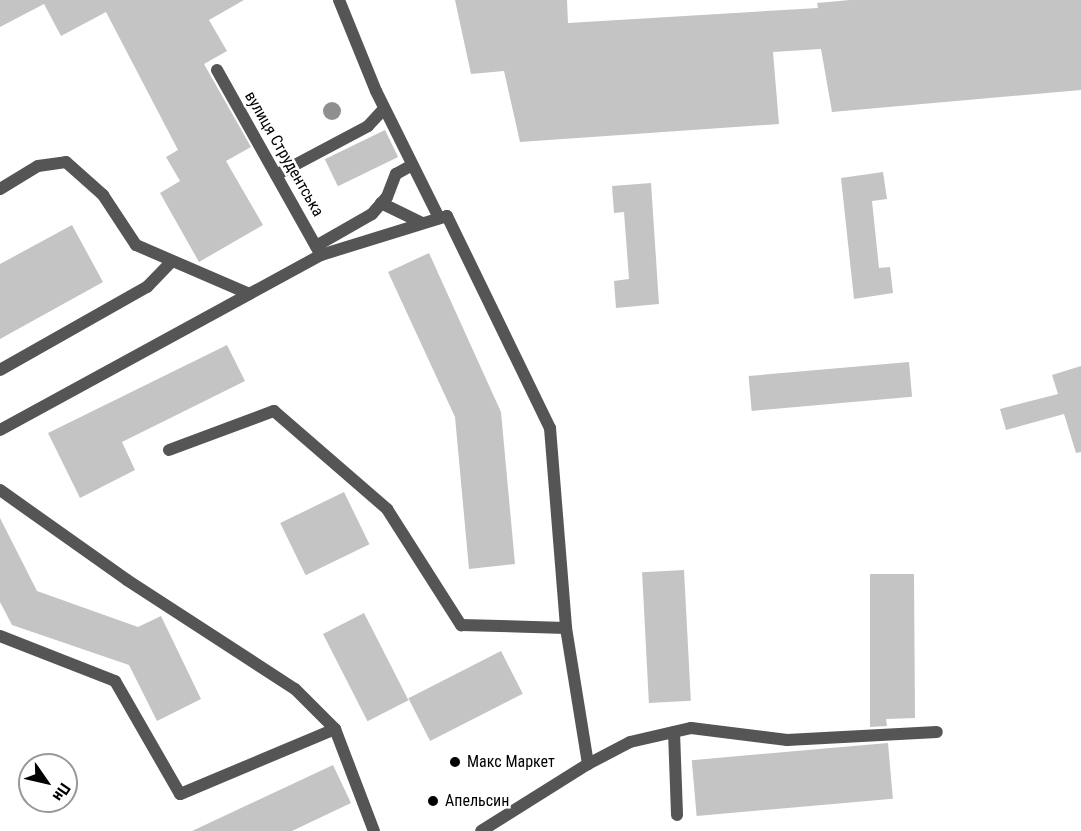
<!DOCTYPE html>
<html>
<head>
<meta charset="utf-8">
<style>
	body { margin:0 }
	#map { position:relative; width:1081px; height:831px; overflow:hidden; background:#fff; font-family:"Roboto Condensed",sans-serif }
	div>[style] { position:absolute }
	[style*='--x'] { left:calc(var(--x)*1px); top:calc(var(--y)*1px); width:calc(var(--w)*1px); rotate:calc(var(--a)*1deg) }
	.building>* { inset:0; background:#c4c4c4; transform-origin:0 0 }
	.service>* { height:12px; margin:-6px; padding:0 6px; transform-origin:6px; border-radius:6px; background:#555 }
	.trees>* { width:18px; height:18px; margin:-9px; border-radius:50%; background:#8f8f8f }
	.dots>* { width:16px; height:16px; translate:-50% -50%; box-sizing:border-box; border:3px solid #fff; border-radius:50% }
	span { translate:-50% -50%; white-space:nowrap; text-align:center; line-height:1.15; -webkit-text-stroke:5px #fff; paint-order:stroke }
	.street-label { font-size:16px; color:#000 }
	.poi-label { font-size:16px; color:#000 }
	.left { translate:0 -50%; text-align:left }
	.north { position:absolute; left:18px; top:753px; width:60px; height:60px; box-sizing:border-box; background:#fff; border:2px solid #999; border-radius:50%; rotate:124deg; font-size:16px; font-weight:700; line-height:24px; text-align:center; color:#000 }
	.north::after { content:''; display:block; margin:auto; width:21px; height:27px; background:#000; clip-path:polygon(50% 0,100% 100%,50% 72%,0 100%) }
</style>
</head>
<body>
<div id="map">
	<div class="building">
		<i style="clip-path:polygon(0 0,244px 0,209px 20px,227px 51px,204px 64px,251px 147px,226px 161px,263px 225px,199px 262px,160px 193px,180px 181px,166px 157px,178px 150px,106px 12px,61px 36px,44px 4px,0 27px)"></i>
		<i style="clip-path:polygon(455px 0,567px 0,568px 23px,818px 8px,817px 3px,850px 0,1081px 0,1081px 90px,832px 112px,821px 49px,773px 52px,779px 124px,520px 142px,504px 71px,471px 74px)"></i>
		<i style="left:385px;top:130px;width:30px;height:67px;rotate:64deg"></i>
		<i style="clip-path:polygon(883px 172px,887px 199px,872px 201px,879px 268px,890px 267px,893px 293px,854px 299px,841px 178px)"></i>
		<i style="clip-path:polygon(651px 183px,659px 304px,616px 308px,614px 281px,629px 279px,624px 212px,614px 213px,612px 186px)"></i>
		<i style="clip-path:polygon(72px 225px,103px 282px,0 339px,0 264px)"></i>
		<i style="clip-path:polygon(429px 253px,501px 412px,515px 564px,469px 569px,455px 417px,388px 272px)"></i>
		<i style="clip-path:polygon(227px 345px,245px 381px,122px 442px,135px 470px,80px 498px,48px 433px)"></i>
		<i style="left:909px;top:362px;width:35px;height:161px;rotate:85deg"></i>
		<i style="clip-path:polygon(1081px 366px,1081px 452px,1076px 453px,1064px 414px,1006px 430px,1000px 409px,1058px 394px,1052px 375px)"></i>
		<i style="left:344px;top:492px;width:58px;height:71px;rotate:64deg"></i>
		<i style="clip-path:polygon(0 518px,37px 591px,138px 627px,161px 616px,201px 699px,157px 721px,129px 665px,12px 625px,0 602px)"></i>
		<i style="left:684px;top:570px;width:131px;height:42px;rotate:87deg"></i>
		<i style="clip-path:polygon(870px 574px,914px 574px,915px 718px,886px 719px,887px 726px,870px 727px)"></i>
		<i style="left:364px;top:613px;width:98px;height:46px;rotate:63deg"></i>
		<i style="left:501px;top:651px;width:48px;height:104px;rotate:63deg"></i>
		<i style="left:888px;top:743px;width:56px;height:197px;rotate:85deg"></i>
		<i style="clip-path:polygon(333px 765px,351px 803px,292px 831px,192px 831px)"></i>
	</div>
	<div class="service">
		<i style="--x:339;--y:0;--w:98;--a:67.9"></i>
		<i style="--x:376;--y:91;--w:142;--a:63.6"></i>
		<i style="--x:217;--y:70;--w:212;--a:60.7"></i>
		<i style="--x:276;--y:175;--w:104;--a:-28"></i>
		<i style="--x:368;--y:126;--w:23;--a:-47"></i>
		<i style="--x:0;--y:189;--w:44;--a:-31.2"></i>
		<i style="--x:38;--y:166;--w:28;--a:-8"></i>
		<i style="--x:66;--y:162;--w:50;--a:41.7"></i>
		<i style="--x:103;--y:195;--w:60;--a:56.6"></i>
		<i style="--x:136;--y:245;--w:123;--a:23.4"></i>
		<i style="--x:381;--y:203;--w:46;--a:26"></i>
		<i style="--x:316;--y:246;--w:64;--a:-29.7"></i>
		<i style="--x:372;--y:214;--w:23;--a:-49"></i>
		<i style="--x:387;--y:197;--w:25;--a:-69"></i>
		<i style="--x:396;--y:174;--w:18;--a:-29"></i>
		<i style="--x:0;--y:370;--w:169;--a:-29.5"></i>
		<i style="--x:147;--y:287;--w:36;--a:-46"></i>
		<i style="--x:0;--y:430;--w:366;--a:-28.6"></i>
		<i style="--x:321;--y:255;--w:132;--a:-17.2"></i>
		<i style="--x:447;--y:216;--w:236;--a:64.1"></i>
		<i style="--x:550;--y:428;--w:201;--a:85.4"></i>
		<i style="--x:169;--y:450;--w:112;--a:-20.4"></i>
		<i style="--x:274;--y:411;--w:150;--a:40.9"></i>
		<i style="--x:387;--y:509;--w:138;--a:57.5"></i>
		<i style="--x:461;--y:625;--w:105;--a:1.6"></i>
		<i style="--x:566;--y:628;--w:138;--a:80.8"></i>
		<i style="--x:588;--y:764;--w:126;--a:147.9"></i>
		<i style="--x:0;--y:490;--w:156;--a:35.3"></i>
		<i style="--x:127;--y:580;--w:200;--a:33"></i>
		<i style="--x:295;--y:689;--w:57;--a:45"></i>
		<i style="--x:335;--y:729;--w:168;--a:157.2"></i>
		<i style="--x:180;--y:794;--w:130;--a:-119.9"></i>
		<i style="--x:115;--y:681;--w:123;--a:-158.6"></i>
		<i style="--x:335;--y:729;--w:109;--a:69.1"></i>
		<i style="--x:674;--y:732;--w:83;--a:87.9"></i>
		<i style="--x:588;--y:764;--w:47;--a:-27.6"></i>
		<i style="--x:630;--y:742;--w:63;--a:-12.9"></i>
		<i style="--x:691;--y:728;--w:97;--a:7.1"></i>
		<i style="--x:787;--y:740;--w:150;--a:-3.1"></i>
	</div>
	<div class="trees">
		<i style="left:332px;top:111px"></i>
	</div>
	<div class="dots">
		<i style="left:455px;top:762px;background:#000"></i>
		<i style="left:433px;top:801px;background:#000"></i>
	</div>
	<div class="street-label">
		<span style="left:284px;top:154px;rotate:60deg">вулиця Струдентська</span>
	</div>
	<div class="poi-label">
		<span class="left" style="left:467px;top:762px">Макс Маркет</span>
		<span class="left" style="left:445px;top:801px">Апельсин</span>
	</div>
	<div class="north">Пн</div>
</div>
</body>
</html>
